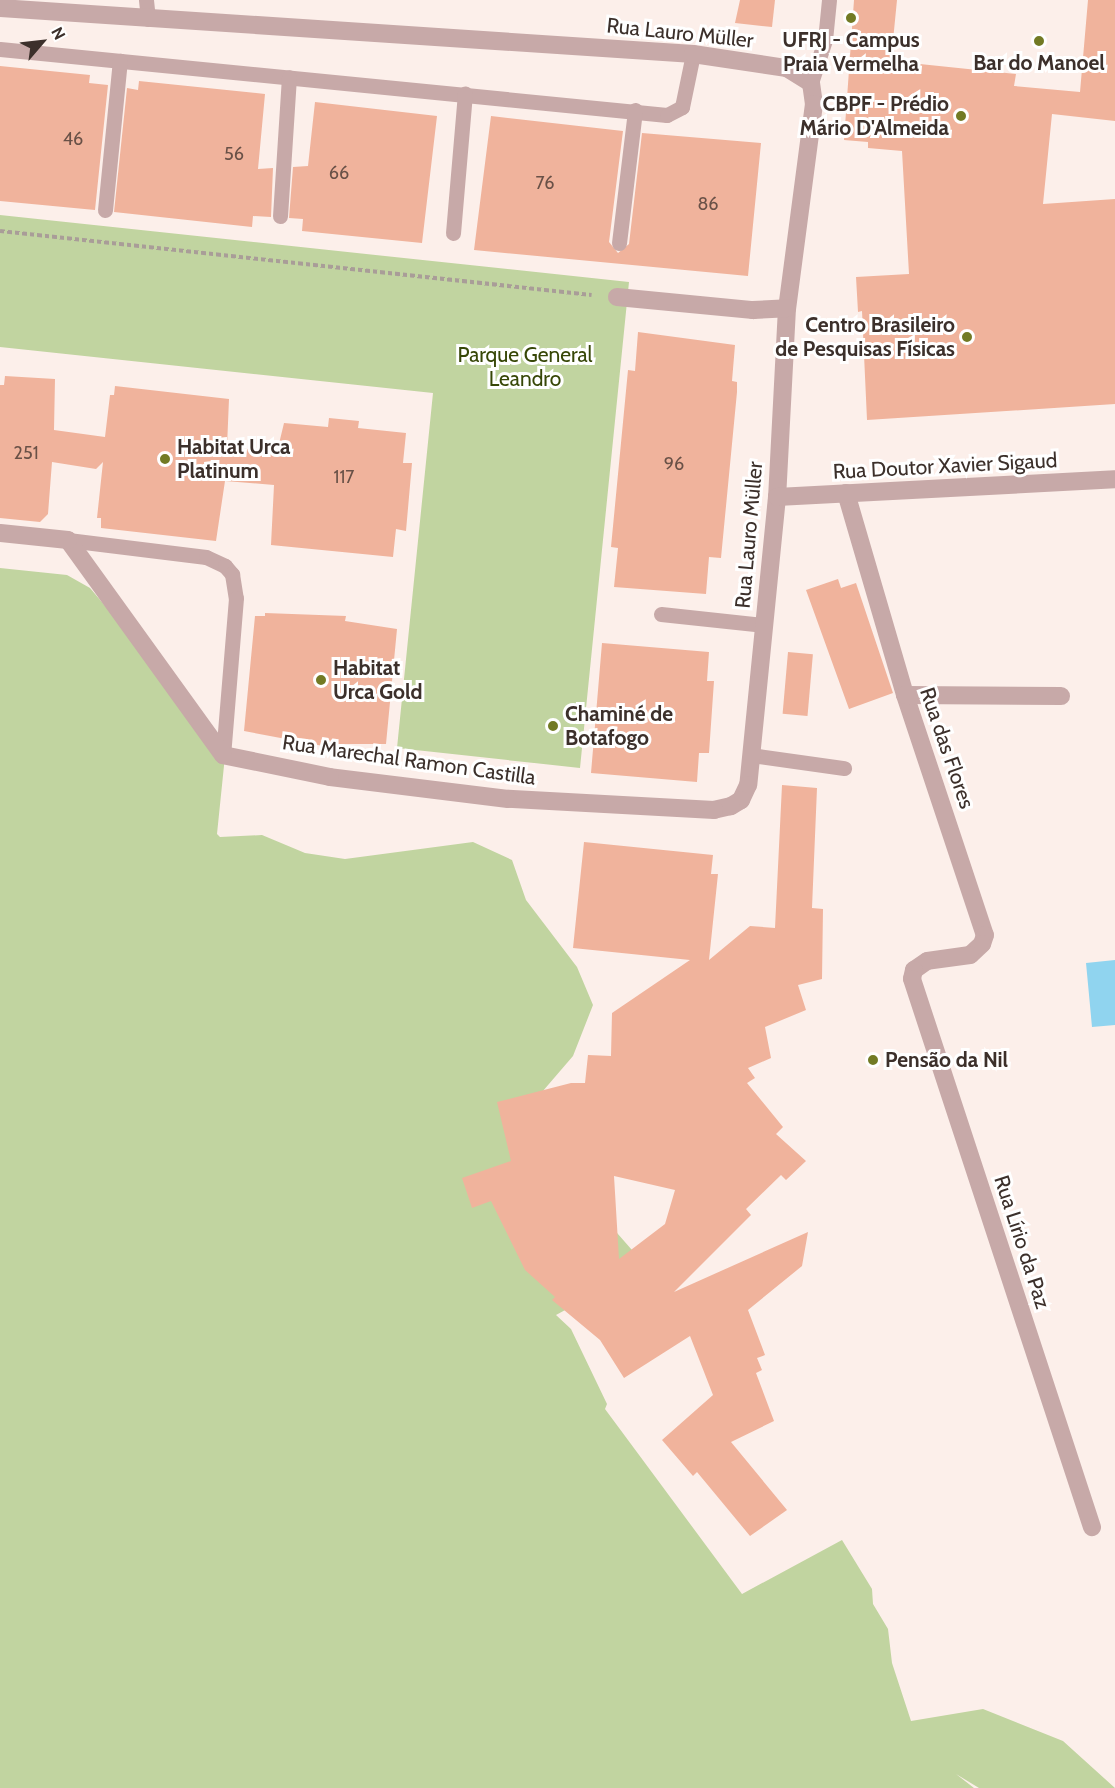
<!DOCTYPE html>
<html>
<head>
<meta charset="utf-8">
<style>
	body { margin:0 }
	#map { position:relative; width:1115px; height:1788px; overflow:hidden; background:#fcefea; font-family:Cabin,sans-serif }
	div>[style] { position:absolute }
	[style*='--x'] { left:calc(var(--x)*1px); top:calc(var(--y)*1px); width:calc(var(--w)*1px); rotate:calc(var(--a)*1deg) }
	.green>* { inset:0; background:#c1d4a0 }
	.water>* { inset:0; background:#90d4ef }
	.building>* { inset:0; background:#f0b39c; transform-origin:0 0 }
	.path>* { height:4px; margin-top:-2px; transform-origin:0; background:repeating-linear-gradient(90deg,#a99d98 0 4.5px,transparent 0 7.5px) }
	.service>* { height:15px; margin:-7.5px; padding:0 7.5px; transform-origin:7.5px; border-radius:7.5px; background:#c7a9a8 }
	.minor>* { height:18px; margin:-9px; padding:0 9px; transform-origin:9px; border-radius:9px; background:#c7a9a8 }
	.dots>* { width:16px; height:16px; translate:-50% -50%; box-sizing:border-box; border:3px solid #fff; border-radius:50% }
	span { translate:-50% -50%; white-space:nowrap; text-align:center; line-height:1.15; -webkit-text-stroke:6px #fff; paint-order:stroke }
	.number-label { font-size:18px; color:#695147 }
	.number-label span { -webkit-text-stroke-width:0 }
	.street-label { font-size:21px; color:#3c302b }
	.poi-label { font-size:21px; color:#3c302b; font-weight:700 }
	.right { translate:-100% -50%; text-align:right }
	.left { translate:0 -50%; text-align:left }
	.park-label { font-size:21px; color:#374707 }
	.north { position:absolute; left:12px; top:12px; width:60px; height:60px; -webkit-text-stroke:4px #fff; paint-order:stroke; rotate:62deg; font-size:16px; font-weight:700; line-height:24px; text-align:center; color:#3c302b }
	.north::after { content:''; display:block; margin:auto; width:21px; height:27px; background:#3c302b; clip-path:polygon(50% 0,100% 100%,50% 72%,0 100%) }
</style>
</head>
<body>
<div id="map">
	<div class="green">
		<i style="clip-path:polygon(0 215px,629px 282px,580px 768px,397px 748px,433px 393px,0 347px)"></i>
		<i style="clip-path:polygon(0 568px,67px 575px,90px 588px,117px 620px,225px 756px,217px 834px,220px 837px,262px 835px,305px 853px,345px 859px,473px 842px,512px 860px,526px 900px,577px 967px,593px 1005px,573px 1056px,518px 1120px,646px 1266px,556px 1315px,571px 1329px,607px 1404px,605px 1409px,742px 1594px,842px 1540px,872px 1589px,873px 1604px,888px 1629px,892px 1663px,911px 1721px,983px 1709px,1063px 1741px,1115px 1788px,979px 1788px,956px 1774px,974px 1788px,0 1788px)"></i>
	</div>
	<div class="water">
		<i style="clip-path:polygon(1115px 960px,1115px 1025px,1092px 1027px,1086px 963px)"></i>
	</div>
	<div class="building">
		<i style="clip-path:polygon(740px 0,775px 0,772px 27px,735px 23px)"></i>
		<i style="clip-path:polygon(854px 0,897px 0,891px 61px,1016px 74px,1014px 86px,1080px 92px,1088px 0,1115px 0,1115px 121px,1052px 114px,1043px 204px,1115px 199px,1115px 404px,867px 420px,862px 311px,858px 312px,856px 277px,909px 274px,902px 151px,868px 148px,868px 142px,844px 140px)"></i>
		<i style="clip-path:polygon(0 66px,90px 75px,89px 83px,108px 85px,95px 210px,0 201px)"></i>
		<i style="clip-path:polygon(139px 81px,265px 94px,258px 169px,273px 168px,271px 217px,253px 216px,252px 227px,114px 212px,127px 88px,138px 90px)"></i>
		<i style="clip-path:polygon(315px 102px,437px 116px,422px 243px,302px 231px,303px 219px,289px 218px,293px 167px,308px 166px)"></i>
		<i style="clip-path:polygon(491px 116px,623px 131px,609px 242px,618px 253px,629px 244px,642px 133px,761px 143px,748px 276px,474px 250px)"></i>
		<i style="clip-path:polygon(638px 332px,735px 345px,732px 381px,737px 382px,737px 392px,721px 558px,709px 557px,706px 594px,614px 587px,618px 548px,611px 547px,628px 370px,635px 371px)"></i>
		<i style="clip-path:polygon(5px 376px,55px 379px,54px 430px,105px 437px,110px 395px,114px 395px,115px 386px,229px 399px,227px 447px,277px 452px,284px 423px,328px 427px,329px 418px,359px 421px,358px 428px,406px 433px,403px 463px,412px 463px,406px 531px,396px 529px,393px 557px,271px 545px,274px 485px,225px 481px,216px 541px,101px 528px,101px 518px,97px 518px,103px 462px,96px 469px,52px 462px,48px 514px,40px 522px,0 518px,0 385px,4px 385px)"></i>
		<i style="clip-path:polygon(838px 579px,841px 588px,856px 583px,893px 693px,849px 709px,806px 590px)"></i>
		<i style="clip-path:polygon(265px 613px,346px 616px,345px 621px,397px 629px,386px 744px,335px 744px,334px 748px,244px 731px,255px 616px,265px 616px)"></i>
		<i style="clip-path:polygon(602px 643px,709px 652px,707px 681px,714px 681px,709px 753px,699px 753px,697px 782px,591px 773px)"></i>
		<i style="left:788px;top:652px;width:25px;height:62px;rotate:5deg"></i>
		<i style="clip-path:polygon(evenodd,782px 785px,817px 788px,812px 908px,823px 909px,822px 979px,798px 985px,806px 1010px,765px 1027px,771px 1058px,748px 1068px,755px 1078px,747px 1083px,783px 1127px,776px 1134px,806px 1161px,786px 1180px,781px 1175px,746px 1209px,751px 1215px,674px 1292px,808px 1232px,802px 1266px,748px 1310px,765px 1355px,757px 1358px,762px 1370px,756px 1373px,774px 1421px,731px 1442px,787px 1510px,750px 1536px,697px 1472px,693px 1476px,662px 1440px,713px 1395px,690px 1336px,624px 1378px,600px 1340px,552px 1300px,555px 1297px,525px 1270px,491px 1201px,472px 1208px,462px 1178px,511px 1161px,497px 1102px,571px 1083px,585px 1083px,588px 1055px,611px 1056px,612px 1013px,690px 960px,573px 948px,584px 842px,713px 855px,711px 874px,718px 874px,709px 960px,750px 926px,775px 928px,782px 785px,614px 1176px,675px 1190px,665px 1224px,619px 1259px,614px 1176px)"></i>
	</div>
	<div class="path">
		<i style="--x:0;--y:231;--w:595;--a:6.17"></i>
	</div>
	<div class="service">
		<i style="--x:146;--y:0;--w:19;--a:84"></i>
		<i style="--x:0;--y:49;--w:670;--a:5.65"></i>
		<i style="--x:667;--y:115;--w:17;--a:-28"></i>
		<i style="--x:682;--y:107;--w:54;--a:-78.3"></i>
		<i style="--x:811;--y:83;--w:45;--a:-72"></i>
		<i style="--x:825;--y:40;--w:40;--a:-84.3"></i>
		<i style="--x:105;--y:210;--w:150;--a:-84.3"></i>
		<i style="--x:280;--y:216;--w:139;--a:-86.3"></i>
		<i style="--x:453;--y:233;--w:140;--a:-85.1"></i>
		<i style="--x:619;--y:243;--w:134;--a:-83.1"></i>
		<i style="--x:68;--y:540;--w:139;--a:7"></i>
		<i style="--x:206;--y:557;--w:21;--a:25"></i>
		<i style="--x:225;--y:566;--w:11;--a:49"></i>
		<i style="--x:232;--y:574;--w:24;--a:81"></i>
		<i style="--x:236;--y:598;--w:158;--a:94.7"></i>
		<i style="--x:661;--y:614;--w:104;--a:6.1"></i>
		<i style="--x:751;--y:755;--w:94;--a:8"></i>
	</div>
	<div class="minor">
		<i style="--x:0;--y:8;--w:695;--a:3.8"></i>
		<i style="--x:693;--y:54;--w:95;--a:8.5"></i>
		<i style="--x:787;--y:68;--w:28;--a:32"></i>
		<i style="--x:811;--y:83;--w:21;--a:82"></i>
		<i style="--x:814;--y:104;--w:206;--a:97.5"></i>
		<i style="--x:787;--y:308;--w:189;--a:93"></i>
		<i style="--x:777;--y:497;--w:289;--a:95.7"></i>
		<i style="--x:748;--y:785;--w:17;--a:115"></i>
		<i style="--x:741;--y:800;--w:12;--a:149"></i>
		<i style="--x:731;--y:806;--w:17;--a:167"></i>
		<i style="--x:714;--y:810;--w:206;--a:-176.9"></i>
		<i style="--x:508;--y:799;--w:179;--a:-173"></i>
		<i style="--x:330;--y:777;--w:109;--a:-168.4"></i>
		<i style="--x:223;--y:755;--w:265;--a:-125.8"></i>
		<i style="--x:68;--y:540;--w:68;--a:-174.1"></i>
		<i style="--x:617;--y:297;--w:137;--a:5.5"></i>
		<i style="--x:753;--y:310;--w:34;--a:-3"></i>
		<i style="--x:846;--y:493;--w:210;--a:73.7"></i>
		<i style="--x:905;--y:695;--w:253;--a:71.6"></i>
		<i style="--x:985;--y:935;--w:9;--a:108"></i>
		<i style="--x:982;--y:944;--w:16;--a:137"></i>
		<i style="--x:970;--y:955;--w:43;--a:172.1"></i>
		<i style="--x:927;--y:961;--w:16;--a:145"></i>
		<i style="--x:914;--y:970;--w:9;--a:103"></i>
		<i style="--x:912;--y:979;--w:577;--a:71.82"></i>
		<i style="--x:777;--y:497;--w:338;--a:-3"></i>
		<i style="--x:905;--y:695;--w:156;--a:0.4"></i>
	</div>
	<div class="dots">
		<i style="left:851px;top:18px;background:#727a24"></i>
		<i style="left:1039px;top:41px;background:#727a24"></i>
		<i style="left:961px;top:116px;background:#727a24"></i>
		<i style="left:967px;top:337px;background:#727a24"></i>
		<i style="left:165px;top:459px;background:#727a24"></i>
		<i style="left:321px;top:680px;background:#727a24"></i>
		<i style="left:553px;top:726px;background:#727a24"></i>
		<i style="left:873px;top:1060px;background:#727a24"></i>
	</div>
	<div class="number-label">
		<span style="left:73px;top:139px">46</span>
		<span style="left:234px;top:154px">56</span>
		<span style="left:339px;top:173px">66</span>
		<span style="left:545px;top:183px">76</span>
		<span style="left:708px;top:204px">86</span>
		<span style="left:26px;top:453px">251</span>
		<span style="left:674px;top:464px">96</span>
		<span style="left:344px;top:477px">117</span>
	</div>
	<div class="street-label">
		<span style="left:680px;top:33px;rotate:6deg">Rua Lauro Müller</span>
		<span style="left:945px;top:466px;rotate:-3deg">Rua Doutor Xavier Sigaud</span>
		<span style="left:749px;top:535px;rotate:-85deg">Rua Lauro Müller</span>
		<span style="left:947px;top:748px;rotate:71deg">Rua das Flores</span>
		<span style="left:409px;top:760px;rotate:8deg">Rua Marechal Ramon Castilla</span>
		<span style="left:1022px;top:1242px;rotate:72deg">Rua Lírio da Paz</span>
	</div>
	<div class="poi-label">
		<span style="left:851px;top:52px">UFRJ - Campus<br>Praia Vermelha</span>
		<span style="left:1039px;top:63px">Bar do Manoel</span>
		<span class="right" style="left:949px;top:116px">CBPF - Prédio<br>Mário D'Almeida</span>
		<span class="right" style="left:955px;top:337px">Centro Brasileiro<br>de Pesquisas Físicas</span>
		<span class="left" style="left:177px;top:459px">Habitat Urca<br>Platinum</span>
		<span class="left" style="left:333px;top:680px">Habitat<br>Urca Gold</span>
		<span class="left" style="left:565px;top:726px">Chaminé de<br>Botafogo</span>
		<span class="left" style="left:885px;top:1060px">Pensão da Nil</span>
	</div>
	<div class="park-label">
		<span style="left:525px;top:367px">Parque General<br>Leandro</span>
	</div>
	<div class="north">N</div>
</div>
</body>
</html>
